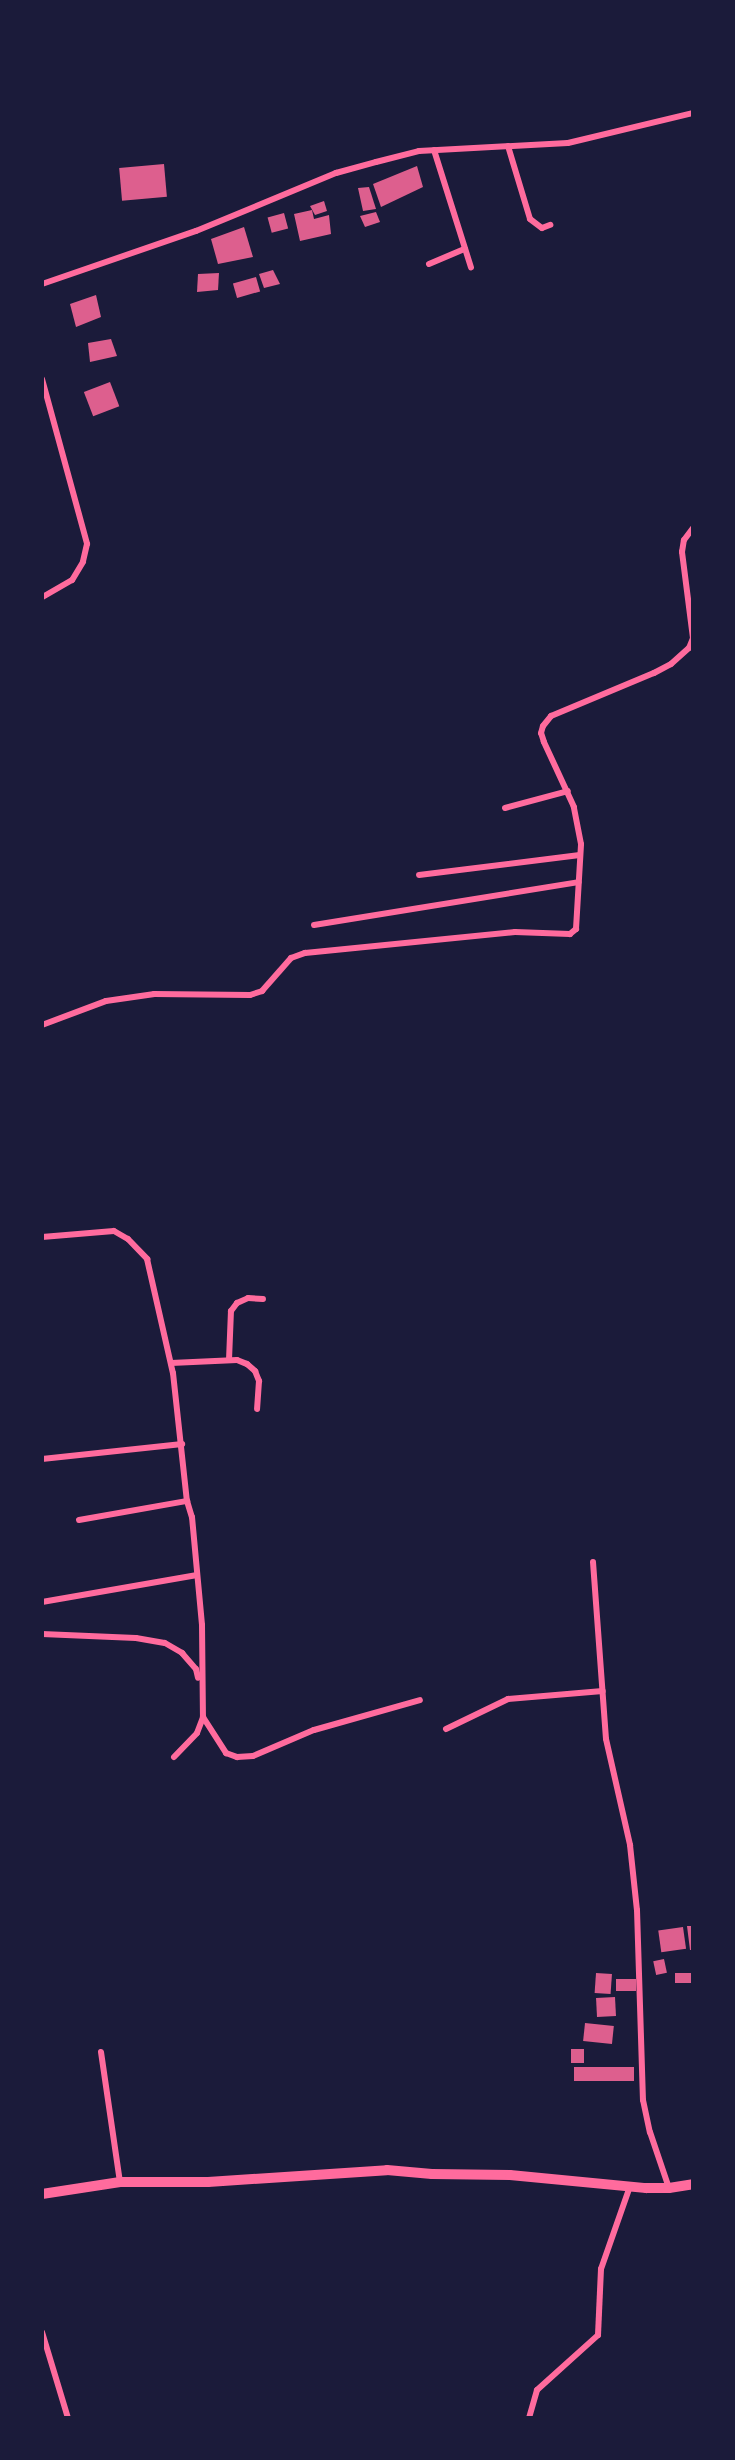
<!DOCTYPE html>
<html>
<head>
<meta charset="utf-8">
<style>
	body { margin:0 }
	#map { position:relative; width:735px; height:2460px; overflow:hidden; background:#1b1b3a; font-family:"Roboto Condensed",sans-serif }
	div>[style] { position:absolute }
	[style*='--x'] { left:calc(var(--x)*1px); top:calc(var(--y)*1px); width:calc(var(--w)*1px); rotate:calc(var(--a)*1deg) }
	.building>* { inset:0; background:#dd5f8e; transform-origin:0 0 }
	.minor>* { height:6px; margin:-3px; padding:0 3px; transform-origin:3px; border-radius:3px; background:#ff6b9d }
	.tertiary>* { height:10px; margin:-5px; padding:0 5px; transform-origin:5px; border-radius:5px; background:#ff6b9d }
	span { translate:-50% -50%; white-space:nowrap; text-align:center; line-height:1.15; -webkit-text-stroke:6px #1b1b3a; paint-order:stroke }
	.frame { position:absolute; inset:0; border:44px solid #1b1b3a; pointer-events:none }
</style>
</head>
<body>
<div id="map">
	<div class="building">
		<i style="left:164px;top:164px;width:33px;height:45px;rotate:85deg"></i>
		<i style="clip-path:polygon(417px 166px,423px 187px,381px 207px,373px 184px)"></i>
		<i style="clip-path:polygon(369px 187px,376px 209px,363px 211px,358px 188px)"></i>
		<i style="clip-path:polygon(324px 201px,327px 211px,315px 215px,310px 206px)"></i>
		<i style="clip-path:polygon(312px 210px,314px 219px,329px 215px,331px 234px,300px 241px,294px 214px)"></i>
		<i style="clip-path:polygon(376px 212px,380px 222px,365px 227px,360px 216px)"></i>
		<i style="left:284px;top:213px;width:16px;height:17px;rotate:75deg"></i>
		<i style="clip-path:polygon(244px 227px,253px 257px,218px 264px,211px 239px)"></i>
		<i style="clip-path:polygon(273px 270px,280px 284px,264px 288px,259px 274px)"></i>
		<i style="clip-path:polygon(219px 273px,218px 290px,197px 292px,198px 274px)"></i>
		<i style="left:256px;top:277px;width:15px;height:24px;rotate:74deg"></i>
		<i style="clip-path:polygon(96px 295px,101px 317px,76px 327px,70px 304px)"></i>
		<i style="clip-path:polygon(111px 339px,117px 356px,90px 362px,88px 343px)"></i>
		<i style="left:110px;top:382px;width:26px;height:28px;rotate:69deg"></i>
		<i style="clip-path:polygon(687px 1926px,693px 1926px,693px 1950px,690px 1950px)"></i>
		<i style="left:683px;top:1927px;width:22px;height:25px;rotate:82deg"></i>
		<i style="left:664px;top:1959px;width:14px;height:11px;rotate:78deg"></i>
		<i style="left:596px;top:1973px;width:16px;height:20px;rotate:4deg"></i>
		<i style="left:693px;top:1973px;width:10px;height:18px;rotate:90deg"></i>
		<i style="left:616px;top:1979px;width:20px;height:12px"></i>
		<i style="left:615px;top:1997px;width:19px;height:19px;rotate:87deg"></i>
		<i style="left:585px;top:2023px;width:29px;height:18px;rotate:6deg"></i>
		<i style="left:571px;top:2049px;width:13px;height:14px"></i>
		<i style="left:634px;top:2067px;width:14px;height:60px;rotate:90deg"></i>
	</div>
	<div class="minor">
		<i style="--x:508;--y:146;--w:76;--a:73.2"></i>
		<i style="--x:530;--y:219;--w:15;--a:37"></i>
		<i style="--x:542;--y:228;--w:9;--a:-21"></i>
		<i style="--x:434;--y:150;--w:123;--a:72.5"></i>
		<i style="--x:429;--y:264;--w:39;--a:-23"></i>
		<i style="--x:42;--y:284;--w:163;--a:-19"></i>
		<i style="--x:196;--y:231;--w:152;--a:-22.5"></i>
		<i style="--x:336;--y:173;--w:41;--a:-15.4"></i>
		<i style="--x:376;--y:162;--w:44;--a:-14.3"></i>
		<i style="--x:419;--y:151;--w:149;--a:-3.1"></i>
		<i style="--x:568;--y:143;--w:129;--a:-13.5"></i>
		<i style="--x:42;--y:379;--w:171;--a:74.7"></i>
		<i style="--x:87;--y:544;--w:18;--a:103"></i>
		<i style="--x:83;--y:562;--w:21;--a:121"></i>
		<i style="--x:72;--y:580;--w:34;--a:150"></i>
		<i style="--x:505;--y:808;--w:65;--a:-15.1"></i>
		<i style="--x:419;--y:875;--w:162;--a:-7.1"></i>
		<i style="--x:314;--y:925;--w:268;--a:-9.2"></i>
		<i style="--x:42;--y:1025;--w:68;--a:-20.6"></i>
		<i style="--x:106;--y:1001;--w:49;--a:-8.3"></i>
		<i style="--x:154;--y:994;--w:96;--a:0.6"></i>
		<i style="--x:250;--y:995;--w:13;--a:-18"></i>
		<i style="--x:262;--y:991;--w:44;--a:-48.7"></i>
		<i style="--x:291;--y:958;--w:15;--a:-20"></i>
		<i style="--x:305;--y:953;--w:211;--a:-5.7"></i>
		<i style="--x:515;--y:932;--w:55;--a:2.1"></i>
		<i style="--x:570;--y:934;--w:8;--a:-40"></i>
		<i style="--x:576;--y:929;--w:85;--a:-86.6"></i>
		<i style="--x:581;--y:844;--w:38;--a:-101"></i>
		<i style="--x:574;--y:807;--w:72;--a:-114.8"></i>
		<i style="--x:544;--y:742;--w:9;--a:-108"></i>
		<i style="--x:541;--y:733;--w:7;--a:-74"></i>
		<i style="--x:543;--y:726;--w:13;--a:-51"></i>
		<i style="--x:551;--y:716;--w:112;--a:-22.7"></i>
		<i style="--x:654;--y:673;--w:19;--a:-28"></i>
		<i style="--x:671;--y:664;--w:24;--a:-42"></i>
		<i style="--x:689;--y:648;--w:11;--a:-68"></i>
		<i style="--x:693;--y:638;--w:87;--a:-97.3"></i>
		<i style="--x:682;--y:552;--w:12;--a:-81"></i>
		<i style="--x:684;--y:540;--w:15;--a:-53"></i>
		<i style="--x:42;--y:1237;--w:72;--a:-4.8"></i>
		<i style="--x:114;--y:1231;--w:16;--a:30"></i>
		<i style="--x:128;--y:1239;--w:28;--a:46"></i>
		<i style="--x:147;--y:1259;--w:117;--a:77.2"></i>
		<i style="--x:173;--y:1373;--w:129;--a:83.8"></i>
		<i style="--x:187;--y:1501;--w:17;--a:73"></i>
		<i style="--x:192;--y:1517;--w:108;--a:84.7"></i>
		<i style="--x:202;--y:1625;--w:92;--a:89.4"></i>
		<i style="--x:203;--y:1717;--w:43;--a:57.4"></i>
		<i style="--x:226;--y:1753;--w:12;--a:20"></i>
		<i style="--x:237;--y:1757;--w:16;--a:-4"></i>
		<i style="--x:253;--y:1756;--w:66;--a:-23.1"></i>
		<i style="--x:314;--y:1730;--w:110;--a:-15.8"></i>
		<i style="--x:229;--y:1360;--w:49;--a:-87.7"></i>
		<i style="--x:231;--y:1311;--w:10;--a:-53"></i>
		<i style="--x:237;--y:1303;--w:12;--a:-24"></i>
		<i style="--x:248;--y:1298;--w:15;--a:4"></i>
		<i style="--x:171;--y:1363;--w:66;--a:-2.6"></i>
		<i style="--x:237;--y:1360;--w:11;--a:22"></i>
		<i style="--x:247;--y:1364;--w:11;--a:41"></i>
		<i style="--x:255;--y:1371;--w:11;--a:68"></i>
		<i style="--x:259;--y:1381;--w:28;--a:94"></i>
		<i style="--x:42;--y:1459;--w:141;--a:-6.1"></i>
		<i style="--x:79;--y:1520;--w:110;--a:-10"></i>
		<i style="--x:593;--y:1562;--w:177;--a:85.8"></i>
		<i style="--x:606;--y:1739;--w:109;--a:77.2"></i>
		<i style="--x:630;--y:1845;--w:65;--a:83.9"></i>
		<i style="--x:637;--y:1910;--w:190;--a:88.2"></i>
		<i style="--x:643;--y:2100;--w:33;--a:78"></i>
		<i style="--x:650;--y:2132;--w:59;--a:71.3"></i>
		<i style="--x:42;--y:1602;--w:156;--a:-9.9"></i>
		<i style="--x:42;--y:1634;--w:94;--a:2.4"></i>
		<i style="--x:136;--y:1638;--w:29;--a:10"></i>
		<i style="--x:165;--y:1643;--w:20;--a:30"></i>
		<i style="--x:182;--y:1653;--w:21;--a:49"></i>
		<i style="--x:196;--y:1669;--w:9;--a:77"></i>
		<i style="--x:446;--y:1729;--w:69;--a:-25.8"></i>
		<i style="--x:508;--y:1699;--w:95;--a:-4.8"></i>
		<i style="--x:174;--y:1757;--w:33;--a:-46"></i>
		<i style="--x:197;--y:1733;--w:17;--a:-69"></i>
		<i style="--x:101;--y:2052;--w:131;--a:81.7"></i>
		<i style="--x:42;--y:2332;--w:90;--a:73.2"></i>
		<i style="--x:529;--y:2418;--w:29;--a:-74"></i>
		<i style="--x:537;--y:2390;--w:82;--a:-42"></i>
		<i style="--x:598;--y:2335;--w:66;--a:-87.4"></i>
		<i style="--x:601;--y:2269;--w:88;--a:-70.7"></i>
	</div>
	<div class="tertiary">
		<i style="--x:42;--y:2194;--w:79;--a:-8.7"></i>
		<i style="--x:120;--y:2182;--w:88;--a:0"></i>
		<i style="--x:208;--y:2182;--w:179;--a:-3.8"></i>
		<i style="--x:387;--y:2170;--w:45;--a:5.1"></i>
		<i style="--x:432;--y:2174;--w:78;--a:0.7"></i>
		<i style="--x:510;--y:2175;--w:137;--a:5.5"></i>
		<i style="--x:646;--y:2188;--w:23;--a:0"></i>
		<i style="--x:669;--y:2188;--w:24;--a:-9"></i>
	</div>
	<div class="frame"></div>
</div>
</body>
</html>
